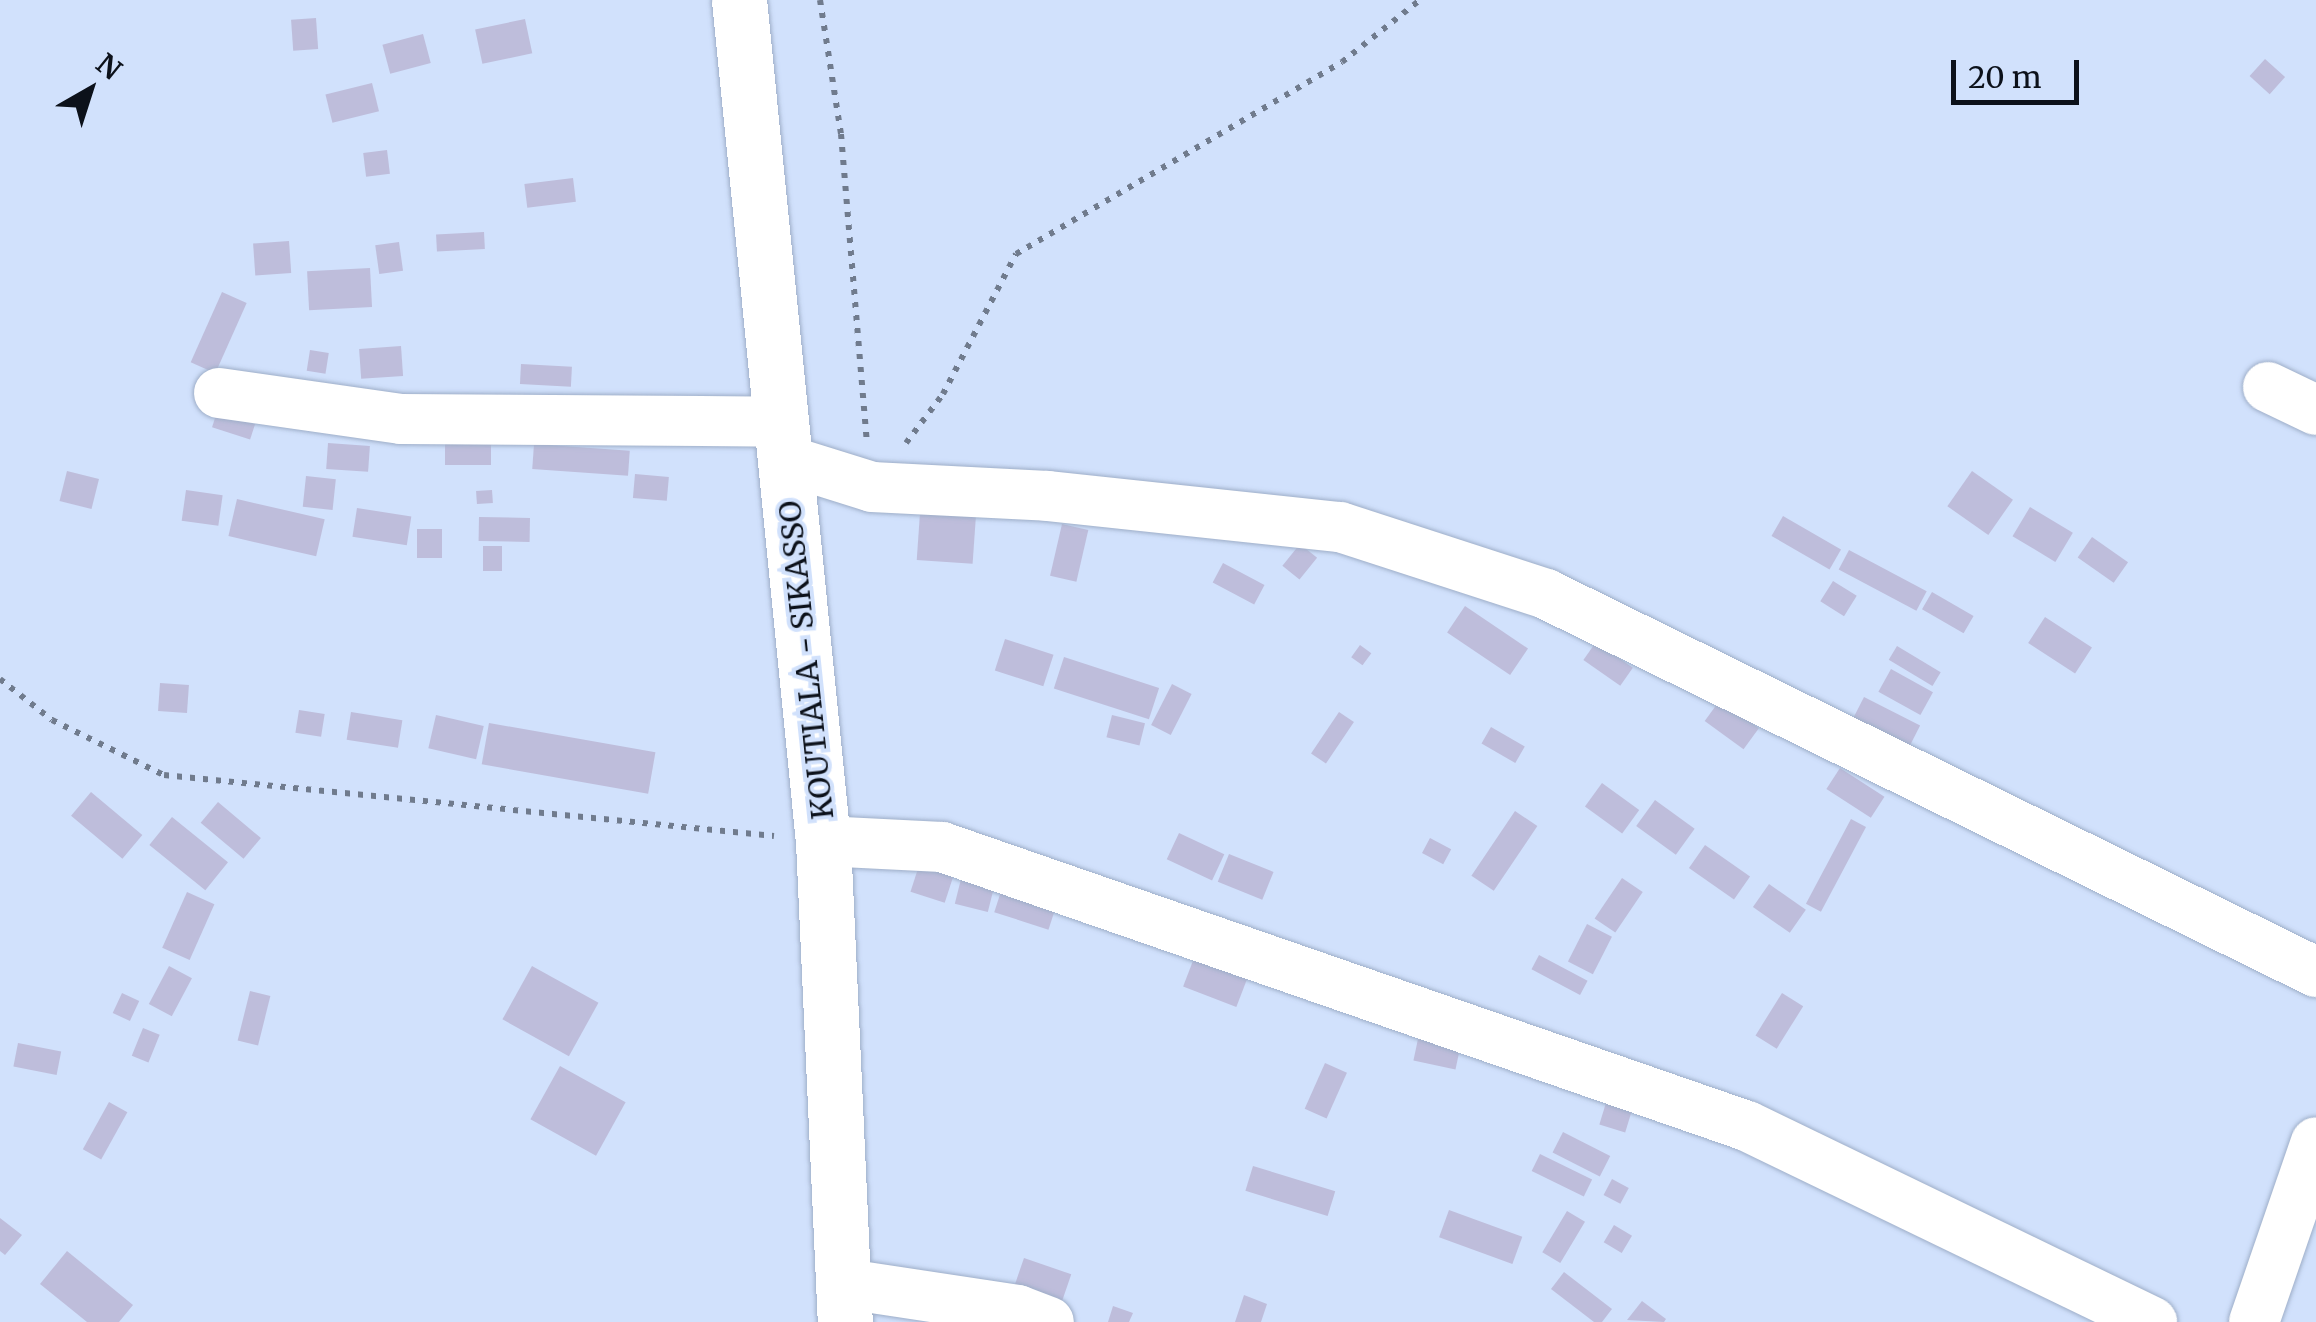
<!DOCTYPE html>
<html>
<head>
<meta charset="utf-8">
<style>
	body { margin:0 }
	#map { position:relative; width:2316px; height:1322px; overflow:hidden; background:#d1e1fc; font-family:Merriweather,serif }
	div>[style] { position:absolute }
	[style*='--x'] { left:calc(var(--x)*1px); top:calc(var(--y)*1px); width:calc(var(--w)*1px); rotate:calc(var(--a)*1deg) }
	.building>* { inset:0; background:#bebddb; transform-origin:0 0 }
	.path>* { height:6px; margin-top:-3px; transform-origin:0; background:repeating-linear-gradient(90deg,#707b8d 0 5px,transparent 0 13px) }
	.roads { filter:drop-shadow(0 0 2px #9eaec8) drop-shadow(0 0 2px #9eaec8) }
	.minor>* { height:50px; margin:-25px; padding:0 25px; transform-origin:25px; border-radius:25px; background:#fff }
	.major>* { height:55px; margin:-27.5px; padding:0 27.5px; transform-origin:27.5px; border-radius:27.5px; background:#fff }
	span { translate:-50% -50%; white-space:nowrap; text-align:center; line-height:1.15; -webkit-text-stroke:8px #d1e1fc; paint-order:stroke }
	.street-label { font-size:30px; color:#0c111a }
	.north { position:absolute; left:40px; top:40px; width:100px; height:100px; -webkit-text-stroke:8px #d1e1fc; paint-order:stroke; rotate:39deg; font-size:28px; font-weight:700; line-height:40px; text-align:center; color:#0c111a }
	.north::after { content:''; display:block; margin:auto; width:35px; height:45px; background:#0c111a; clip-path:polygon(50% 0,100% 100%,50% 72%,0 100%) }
	.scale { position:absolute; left:1951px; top:60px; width:128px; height:45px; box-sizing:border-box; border:5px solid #0c111a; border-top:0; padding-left:12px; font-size:30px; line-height:35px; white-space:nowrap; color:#0c111a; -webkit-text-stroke:8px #d1e1fc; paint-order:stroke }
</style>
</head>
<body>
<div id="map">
	<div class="building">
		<i style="left:316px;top:18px;width:31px;height:25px;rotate:86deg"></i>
		<i style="left:525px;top:19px;width:35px;height:51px;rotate:78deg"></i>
		<i style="left:423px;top:34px;width:30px;height:42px;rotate:75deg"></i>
		<i style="left:2265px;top:59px;width:27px;height:23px;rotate:42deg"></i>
		<i style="left:372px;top:83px;width:29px;height:48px;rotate:76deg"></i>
		<i style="left:387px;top:150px;width:24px;height:24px;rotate:83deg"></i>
		<i style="left:573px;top:178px;width:24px;height:49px;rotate:83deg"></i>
		<i style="left:484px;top:232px;width:17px;height:48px;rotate:87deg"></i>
		<i style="left:289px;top:241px;width:32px;height:36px;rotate:86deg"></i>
		<i style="left:399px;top:242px;width:29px;height:24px;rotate:82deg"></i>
		<i style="left:370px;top:268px;width:39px;height:63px;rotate:87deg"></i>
		<i style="left:222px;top:292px;width:27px;height:77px;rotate:24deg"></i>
		<i style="left:401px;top:346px;width:30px;height:42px;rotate:86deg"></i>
		<i style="left:310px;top:350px;width:19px;height:21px;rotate:9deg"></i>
		<i style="left:521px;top:364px;width:51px;height:20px;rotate:3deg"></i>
		<i style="left:217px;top:412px;width:40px;height:16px;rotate:18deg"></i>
		<i style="left:491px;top:441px;width:24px;height:46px;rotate:90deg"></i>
		<i style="left:328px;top:443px;width:42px;height:26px;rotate:4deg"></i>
		<i style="left:534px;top:444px;width:96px;height:25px;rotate:4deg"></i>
		<i style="left:67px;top:471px;width:33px;height:31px;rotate:14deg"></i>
		<i style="left:1972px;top:471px;width:50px;height:43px;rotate:35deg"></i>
		<i style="left:635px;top:474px;width:34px;height:24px;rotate:5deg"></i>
		<i style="left:306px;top:476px;width:30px;height:31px;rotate:6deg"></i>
		<i style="left:186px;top:490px;width:37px;height:31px;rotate:8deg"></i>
		<i style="left:492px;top:490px;width:13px;height:16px;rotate:86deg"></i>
		<i style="left:237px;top:499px;width:90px;height:38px;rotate:13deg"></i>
		<i style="left:2030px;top:507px;width:50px;height:34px;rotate:31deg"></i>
		<i style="left:357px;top:508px;width:55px;height:29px;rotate:9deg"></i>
		<i style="left:920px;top:513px;width:56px;height:47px;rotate:4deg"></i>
		<i style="left:1783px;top:516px;width:67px;height:23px;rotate:30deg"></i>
		<i style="left:479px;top:517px;width:51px;height:24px;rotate:1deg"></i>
		<i style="left:1062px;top:524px;width:27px;height:53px;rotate:13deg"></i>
		<i style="left:417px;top:529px;width:25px;height:29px"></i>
		<i style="left:2092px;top:537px;width:44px;height:25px;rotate:35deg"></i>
		<i style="left:1300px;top:544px;width:22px;height:28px;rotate:39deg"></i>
		<i style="left:483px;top:546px;width:19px;height:25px"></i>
		<i style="left:1849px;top:550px;width:88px;height:22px;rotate:28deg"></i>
		<i style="left:1223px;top:563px;width:47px;height:22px;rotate:28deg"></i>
		<i style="left:1833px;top:581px;width:28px;height:24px;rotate:32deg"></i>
		<i style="left:1932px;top:592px;width:48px;height:20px;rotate:30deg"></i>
		<i style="left:1465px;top:606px;width:76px;height:32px;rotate:34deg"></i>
		<i style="left:2045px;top:617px;width:56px;height:31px;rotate:33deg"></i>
		<i style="left:1005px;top:639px;width:51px;height:33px;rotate:18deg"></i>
		<i style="left:1596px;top:642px;width:45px;height:22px;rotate:35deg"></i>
		<i style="left:1360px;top:645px;width:14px;height:15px;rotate:36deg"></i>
		<i style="left:1897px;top:646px;width:51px;height:16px;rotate:31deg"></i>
		<i style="left:1064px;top:657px;width:100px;height:33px;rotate:18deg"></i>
		<i style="left:1891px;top:669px;width:48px;height:26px;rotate:29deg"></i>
		<i style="left:160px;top:683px;width:29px;height:28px;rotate:4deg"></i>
		<i style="left:1172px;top:684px;width:22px;height:46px;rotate:27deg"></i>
		<i style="left:1864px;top:697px;width:63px;height:30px;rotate:27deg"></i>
		<i style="left:1720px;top:700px;width:48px;height:26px;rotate:36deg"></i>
		<i style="left:299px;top:710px;width:26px;height:23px;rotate:9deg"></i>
		<i style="left:351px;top:712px;width:52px;height:28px;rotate:9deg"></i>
		<i style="left:1339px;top:712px;width:18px;height:50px;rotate:34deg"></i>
		<i style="left:436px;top:715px;width:49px;height:34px;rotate:13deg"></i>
		<i style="left:1112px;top:715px;width:34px;height:23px;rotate:14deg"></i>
		<i style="left:489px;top:723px;width:169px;height:42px;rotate:10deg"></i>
		<i style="left:1491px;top:727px;width:39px;height:19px;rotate:30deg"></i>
		<i style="left:1840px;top:768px;width:53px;height:25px;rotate:33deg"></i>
		<i style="left:1602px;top:783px;width:46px;height:29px;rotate:36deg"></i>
		<i style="left:91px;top:792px;width:67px;height:31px;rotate:40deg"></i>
		<i style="left:1655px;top:800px;width:49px;height:32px;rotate:36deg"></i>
		<i style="left:218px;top:802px;width:56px;height:27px;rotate:40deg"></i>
		<i style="left:1515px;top:811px;width:27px;height:78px;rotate:34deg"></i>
		<i style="left:172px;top:817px;width:72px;height:36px;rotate:39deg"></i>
		<i style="left:1851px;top:819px;width:17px;height:96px;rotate:28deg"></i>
		<i style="left:1179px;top:833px;width:50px;height:29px;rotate:25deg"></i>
		<i style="left:1430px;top:838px;width:24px;height:17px;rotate:28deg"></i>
		<i style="left:1705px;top:845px;width:55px;height:28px;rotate:35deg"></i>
		<i style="left:925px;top:847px;width:36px;height:47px;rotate:18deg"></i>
		<i style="left:1229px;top:854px;width:48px;height:30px;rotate:22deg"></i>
		<i style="left:965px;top:863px;width:34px;height:42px;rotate:14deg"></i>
		<i style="left:1006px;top:876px;width:57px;height:38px;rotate:18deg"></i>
		<i style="left:1622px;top:878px;width:25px;height:49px;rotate:34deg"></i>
		<i style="left:1769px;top:884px;width:45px;height:28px;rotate:35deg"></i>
		<i style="left:187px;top:892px;width:30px;height:61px;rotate:24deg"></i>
		<i style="left:1587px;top:924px;width:28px;height:42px;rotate:27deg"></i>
		<i style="left:1196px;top:953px;width:57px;height:36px;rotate:21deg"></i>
		<i style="left:1539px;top:955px;width:55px;height:16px;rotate:28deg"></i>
		<i style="left:169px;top:966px;width:26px;height:43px;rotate:28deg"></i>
		<i style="left:532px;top:966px;width:76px;height:61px;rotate:29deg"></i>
		<i style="left:250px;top:991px;width:21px;height:51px;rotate:14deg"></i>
		<i style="left:122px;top:993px;width:19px;height:22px;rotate:25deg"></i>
		<i style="left:1782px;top:993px;width:25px;height:50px;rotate:32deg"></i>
		<i style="left:143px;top:1028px;width:18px;height:30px;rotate:22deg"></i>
		<i style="left:1418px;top:1039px;width:43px;height:22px;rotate:12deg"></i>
		<i style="left:18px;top:1043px;width:44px;height:24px;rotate:11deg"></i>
		<i style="left:1325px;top:1063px;width:24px;height:50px;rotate:24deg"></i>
		<i style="left:560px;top:1066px;width:75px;height:61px;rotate:29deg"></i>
		<i style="left:1609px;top:1093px;width:27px;height:33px;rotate:17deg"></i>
		<i style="left:109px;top:1102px;width:21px;height:54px;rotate:29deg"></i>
		<i style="left:1563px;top:1132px;width:53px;height:23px;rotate:27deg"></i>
		<i style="left:1540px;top:1154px;width:58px;height:19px;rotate:26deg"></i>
		<i style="left:1253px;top:1166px;width:86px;height:26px;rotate:17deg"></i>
		<i style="left:1612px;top:1179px;width:19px;height:18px;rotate:28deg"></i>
		<i style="left:1449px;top:1210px;width:78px;height:29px;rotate:20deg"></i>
		<i style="left:1567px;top:1211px;width:21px;height:48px;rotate:31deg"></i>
		<i style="clip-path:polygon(0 1218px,22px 1235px,5px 1255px,0 1251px)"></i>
		<i style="left:1614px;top:1225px;width:21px;height:20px;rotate:31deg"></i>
		<i style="clip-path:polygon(67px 1251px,133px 1305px,119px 1322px,87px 1322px,40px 1284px)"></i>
		<i style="left:1024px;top:1258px;width:50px;height:28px;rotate:19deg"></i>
		<i style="clip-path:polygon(1564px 1272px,1612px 1309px,1602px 1322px,1594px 1322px,1551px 1289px)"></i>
		<i style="clip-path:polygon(1244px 1295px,1267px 1304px,1261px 1322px,1235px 1322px)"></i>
		<i style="clip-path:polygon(1642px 1301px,1666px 1319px,1664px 1322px,1627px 1320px)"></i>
		<i style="clip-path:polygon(1113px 1306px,1133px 1313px,1129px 1322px,1108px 1322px)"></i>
	</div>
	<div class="path">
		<i style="--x:820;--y:0;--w:136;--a:81.1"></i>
		<i style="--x:841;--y:134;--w:308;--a:85.2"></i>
		<i style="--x:906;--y:443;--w:61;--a:-52.9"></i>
		<i style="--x:943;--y:394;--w:158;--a:-62.5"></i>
		<i style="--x:1016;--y:254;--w:378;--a:-30.5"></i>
		<i style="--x:1342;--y:62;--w:100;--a:-38.5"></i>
		<i style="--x:0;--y:679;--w:66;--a:38.3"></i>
		<i style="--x:52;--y:720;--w:125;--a:26.2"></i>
		<i style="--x:164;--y:775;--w:613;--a:5.71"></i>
	</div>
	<div class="roads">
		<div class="minor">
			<i style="--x:2268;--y:387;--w:53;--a:25.6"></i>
			<i style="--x:219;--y:393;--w:184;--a:8.1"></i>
			<i style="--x:401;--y:419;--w:382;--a:0.4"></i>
			<i style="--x:786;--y:460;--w:90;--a:17.4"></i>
			<i style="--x:872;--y:487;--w:176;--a:2.9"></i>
			<i style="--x:1048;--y:496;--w:294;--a:6.1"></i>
			<i style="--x:1340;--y:527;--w:217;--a:18"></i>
			<i style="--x:1546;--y:594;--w:858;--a:26.15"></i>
			<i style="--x:823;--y:841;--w:119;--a:2.9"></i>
			<i style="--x:942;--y:847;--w:852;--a:19.12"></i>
			<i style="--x:1747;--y:1126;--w:450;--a:25.8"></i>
			<i style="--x:846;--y:1284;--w:174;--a:8.6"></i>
			<i style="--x:1018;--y:1310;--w:33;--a:21"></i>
			<i style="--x:2254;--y:1322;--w:190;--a:-71"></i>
		</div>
		<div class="major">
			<i style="--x:739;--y:0;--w:845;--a:84.3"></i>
			<i style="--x:823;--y:841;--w:482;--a:87.4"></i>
		</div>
	</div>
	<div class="street-label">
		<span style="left:806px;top:660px;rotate:-96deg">KOUTIALA - SIKASSO</span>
	</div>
	<div class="north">N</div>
	<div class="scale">20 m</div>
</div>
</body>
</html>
